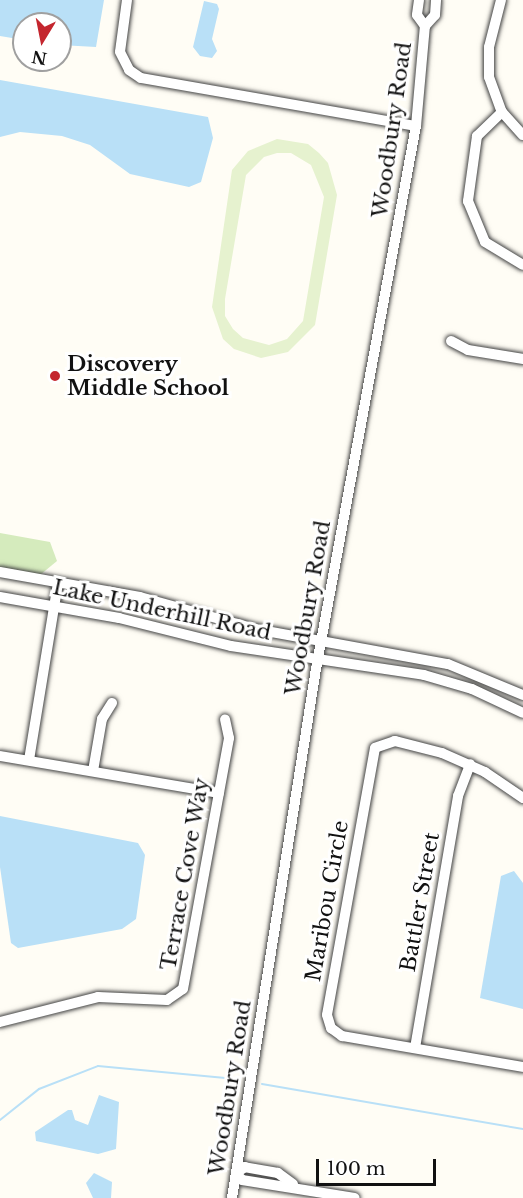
<!DOCTYPE html>
<html>
<head>
<meta charset="utf-8">
<style>
	body { margin:0 }
	#map { position:relative; width:523px; height:1198px; overflow:hidden; background:#fffdf5; font-family:"Libre Baskerville",serif }
	div>[style] { position:absolute }
	[style*='--x'] { left:calc(var(--x)*1px); top:calc(var(--y)*1px); width:calc(var(--w)*1px); rotate:calc(var(--a)*1deg) }
	.green>* { inset:0; background:#d5ebbd }
	.pitch>* { inset:0; background:#e6f2cf }
	.water>* { inset:0; background:#b9e0f7 }
	.stream>* { height:2px; margin:-1px; padding:0 1px; transform-origin:1px; border-radius:1px; background:#b9e0f7 }
	.roads { filter:drop-shadow(0 0 2px #444) drop-shadow(0 0 2px #444) }
	.minor>* { height:10px; margin:-5px; padding:0 5px; transform-origin:5px; border-radius:5px; background:#fff }
	.dots>* { width:16px; height:16px; translate:-50% -50%; box-sizing:border-box; border:3px solid #fff; border-radius:50% }
	span { translate:-50% -50%; white-space:nowrap; text-align:center; line-height:1.15; -webkit-text-stroke:6px #fff; paint-order:stroke }
	.street-label { font-size:21px; color:#111 }
	.poi-label { font-size:21px; color:#111; font-weight:700 }
	.left { translate:0 -50%; text-align:left }
	.north { position:absolute; left:12px; top:12px; width:60px; height:60px; box-sizing:border-box; background:#fff; border:2px solid #a0a0a0; border-radius:50%; rotate:190deg; font-size:16px; font-weight:700; line-height:24px; text-align:center; color:#111 }
	.north::after { content:''; display:block; margin:auto; width:21px; height:27px; background:#c4262e; clip-path:polygon(50% 0,100% 100%,50% 72%,0 100%) }
	.scale { position:absolute; left:316px; top:1159px; width:120px; height:27px; box-sizing:border-box; border:3px solid #111; border-top:0; padding-left:8px; font-size:18px; line-height:21px; white-space:nowrap; color:#111; -webkit-text-stroke:4px #fff; paint-order:stroke }
</style>
</head>
<body>
<div id="map">
	<div class="green">
		<i style="clip-path:polygon(0 533px,50px 542px,57px 561px,40px 575px,0 568px)"></i>
	</div>
	<div class="pitch">
		<i style="clip-path:polygon(evenodd,277px 139px,308px 144px,319px 153px,328px 163px,337px 195px,315px 325px,288px 352px,261px 358px,234px 349px,223px 339px,212px 307px,232px 170px,248px 151px,277px 139px,277px 153px,291px 153px,311px 165px,324px 197px,303px 321px,287px 339px,269px 345px,243px 338px,233px 329px,225px 316px,225px 299px,246px 175px,264px 157px,277px 153px)"></i>
	</div>
	<div class="water">
		<i style="clip-path:polygon(0 0,104px 0,96px 47px,60px 45px,60px 24px,24px 24px,24px 40px,0 36px)"></i>
		<i style="clip-path:polygon(204px 1px,217px 4px,219px 9px,212px 39px,217px 51px,212px 58px,200px 56px,193px 47px)"></i>
		<i style="clip-path:polygon(0 80px,208px 117px,213px 138px,201px 182px,189px 187px,130px 174px,90px 145px,62px 136px,20px 132px,0 137px)"></i>
		<i style="clip-path:polygon(0 816px,138px 843px,145px 855px,136px 919px,122px 929px,18px 948px,11px 943px,0 867px)"></i>
		<i style="clip-path:polygon(514px 871px,523px 883px,523px 1009px,480px 998px,501px 876px)"></i>
		<i style="clip-path:polygon(99px 1095px,119px 1102px,116px 1149px,98px 1154px,36px 1141px,35px 1132px,68px 1110px,72px 1110px,75px 1120px,88px 1125px)"></i>
		<i style="clip-path:polygon(94px 1173px,112px 1182px,111px 1198px,93px 1198px,86px 1183px)"></i>
	</div>
	<div class="stream">
		<i style="--x:262;--y:1084;--w:265;--a:9.8"></i>
		<i style="--x:0;--y:1120;--w:50;--a:-38.5"></i>
		<i style="--x:39;--y:1089;--w:63;--a:-21.3"></i>
		<i style="--x:98;--y:1066;--w:128;--a:5.4"></i>
	</div>
	<div class="roads">
		<div class="minor">
			<i style="--x:127;--y:0;--w:52;--a:97.7"></i>
			<i style="--x:120;--y:52;--w:20;--a:63"></i>
			<i style="--x:129;--y:70;--w:14;--a:34"></i>
			<i style="--x:141;--y:78;--w:279;--a:9.9"></i>
			<i style="--x:419;--y:0;--w:15;--a:98"></i>
			<i style="--x:417;--y:15;--w:14;--a:54"></i>
			<i style="--x:501;--y:0;--w:49;--a:104.3"></i>
			<i style="--x:489;--y:47;--w:30;--a:90"></i>
			<i style="--x:489;--y:77;--w:37;--a:70"></i>
			<i style="--x:502;--y:112;--w:31;--a:48"></i>
			<i style="--x:502;--y:112;--w:35;--a:136"></i>
			<i style="--x:477;--y:136;--w:66;--a:97.9"></i>
			<i style="--x:468;--y:201;--w:44;--a:67.5"></i>
			<i style="--x:485;--y:242;--w:44;--a:31.2"></i>
			<i style="--x:451;--y:341;--w:19;--a:28"></i>
			<i style="--x:468;--y:350;--w:56;--a:9.3"></i>
			<i style="--x:0;--y:572;--w:142;--a:10.1"></i>
			<i style="--x:140;--y:597;--w:119;--a:15.5"></i>
			<i style="--x:255;--y:629;--w:196;--a:10.3"></i>
			<i style="--x:448;--y:664;--w:81;--a:22.5"></i>
			<i style="--x:0;--y:597;--w:121;--a:10"></i>
			<i style="--x:119;--y:618;--w:115;--a:14"></i>
			<i style="--x:231;--y:646;--w:195;--a:8.5"></i>
			<i style="--x:424;--y:675;--w:50;--a:16.3"></i>
			<i style="--x:472;--y:689;--w:56;--a:25.2"></i>
			<i style="--x:0;--y:756;--w:222;--a:9.6"></i>
			<i style="--x:29;--y:760;--w:179;--a:-80.7"></i>
			<i style="--x:93;--y:771;--w:53;--a:-80.2"></i>
			<i style="--x:102;--y:719;--w:19;--a:-58"></i>
			<i style="--x:523;--y:798;--w:46;--a:-145.6"></i>
			<i style="--x:485;--y:772;--w:47;--a:-156.2"></i>
			<i style="--x:442;--y:753;--w:49;--a:-165.7"></i>
			<i style="--x:395;--y:741;--w:21;--a:161"></i>
			<i style="--x:375;--y:748;--w:271;--a:100.2"></i>
			<i style="--x:327;--y:1015;--w:14;--a:73"></i>
			<i style="--x:331;--y:1028;--w:14;--a:36"></i>
			<i style="--x:342;--y:1036;--w:184;--a:9.7"></i>
			<i style="--x:0;--y:1022;--w:101;--a:-14.3"></i>
			<i style="--x:98;--y:997;--w:69;--a:2.5"></i>
			<i style="--x:167;--y:1000;--w:19;--a:-35"></i>
			<i style="--x:183;--y:989;--w:255;--a:-79.6"></i>
			<i style="--x:229;--y:738;--w:19;--a:-102"></i>
			<i style="--x:415;--y:1048;--w:256;--a:-80.3"></i>
			<i style="--x:458;--y:796;--w:34;--a:-69"></i>
			<i style="--x:293;--y:1184;--w:19;--a:-144"></i>
			<i style="--x:278;--y:1173;--w:34;--a:-170"></i>
			<i style="--x:245;--y:1167;--w:11;--a:146"></i>
			<i style="--x:236;--y:1173;--w:9;--a:49"></i>
			<i style="--x:242;--y:1180;--w:114;--a:9.1"></i>
			<i style="--x:232;--y:1198;--w:536;--a:-80.98"></i>
			<i style="--x:316;--y:669;--w:552;--a:-79.57"></i>
			<i style="--x:416;--y:126;--w:100;--a:-84.9"></i>
			<i style="--x:425;--y:26;--w:15;--a:-48"></i>
			<i style="--x:435;--y:15;--w:15;--a:-86"></i>
		</div>
	</div>
	<div class="dots">
		<i style="left:55px;top:376px;background:#c4262e"></i>
	</div>
	<div class="street-label">
		<span style="left:392px;top:130px;rotate:-82deg">Woodbury Road</span>
		<span style="left:308px;top:608px;rotate:-80deg">Woodbury Road</span>
		<span style="left:162px;top:610px;rotate:12deg">Lake Underhill Road</span>
		<span style="left:185px;top:874px;rotate:-80deg">Terrace Cove Way</span>
		<span style="left:327px;top:901px;rotate:-80deg">Maribou Circle</span>
		<span style="left:420px;top:902px;rotate:-80deg">Battler Street</span>
		<span style="left:230px;top:1088px;rotate:-81deg">Woodbury Road</span>
	</div>
	<div class="poi-label">
		<span class="left" style="left:67px;top:376px">Discovery<br>Middle School</span>
	</div>
	<div class="north">N</div>
	<div class="scale">100 m</div>
</div>
</body>
</html>
